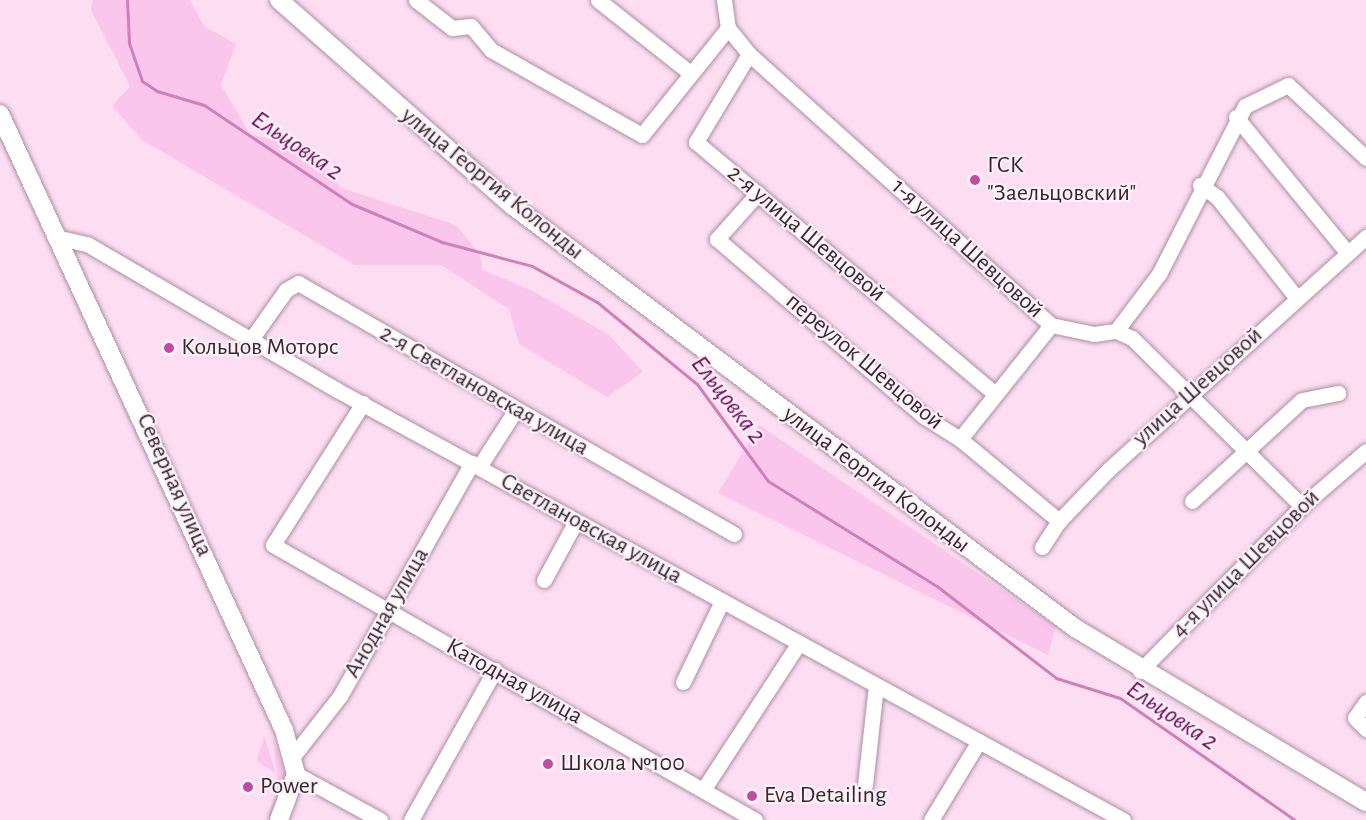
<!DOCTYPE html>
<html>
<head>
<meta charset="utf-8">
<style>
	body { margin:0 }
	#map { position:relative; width:1366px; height:820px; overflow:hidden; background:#fcddf2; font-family:"Alegreya Sans",sans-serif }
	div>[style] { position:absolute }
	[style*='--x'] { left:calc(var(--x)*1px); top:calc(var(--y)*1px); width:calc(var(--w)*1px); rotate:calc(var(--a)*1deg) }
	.green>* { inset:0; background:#fbc6eb }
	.stream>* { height:3px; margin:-1.5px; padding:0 1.5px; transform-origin:1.5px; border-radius:1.5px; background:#cf80b9 }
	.roads { filter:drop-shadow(0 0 2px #ac8fa3) drop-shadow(0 0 2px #ac8fa3) }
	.minor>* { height:15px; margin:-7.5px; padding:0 7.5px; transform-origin:7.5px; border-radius:7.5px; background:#fff }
	.major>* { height:18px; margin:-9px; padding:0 9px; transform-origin:9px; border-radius:9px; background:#fff }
	.dots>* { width:16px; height:16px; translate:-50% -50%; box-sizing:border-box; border:3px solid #fdf0f9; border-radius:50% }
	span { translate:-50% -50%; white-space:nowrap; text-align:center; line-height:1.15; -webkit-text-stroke:4.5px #fdf0f9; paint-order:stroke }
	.poi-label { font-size:24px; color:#352931 }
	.left { translate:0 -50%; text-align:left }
	.street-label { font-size:24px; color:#352931 }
	.water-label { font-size:26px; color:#680457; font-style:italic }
</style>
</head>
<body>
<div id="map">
	<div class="green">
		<i style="clip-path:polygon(93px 0,190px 0,204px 26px,236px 44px,221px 85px,250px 134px,307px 149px,341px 188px,456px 225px,479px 253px,483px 270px,533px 291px,609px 335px,643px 372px,607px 397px,519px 344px,509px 309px,441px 265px,355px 265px,142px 140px,112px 106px,130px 86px,91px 10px)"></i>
		<i style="clip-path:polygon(759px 425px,1056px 626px,1048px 655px,718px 493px)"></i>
		<i style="clip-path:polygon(264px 736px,276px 773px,257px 761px)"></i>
		<i style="clip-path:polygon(273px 738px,287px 779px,283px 800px,266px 820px,279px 789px)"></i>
	</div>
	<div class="stream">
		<i style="--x:127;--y:0;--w:43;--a:87.3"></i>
		<i style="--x:129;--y:43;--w:40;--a:71.1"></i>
		<i style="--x:142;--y:81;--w:18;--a:34"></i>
		<i style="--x:157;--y:91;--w:49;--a:16.6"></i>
		<i style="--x:204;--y:105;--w:178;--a:33.8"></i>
		<i style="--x:352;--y:204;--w:98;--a:22.9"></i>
		<i style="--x:442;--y:242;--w:93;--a:14.9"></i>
		<i style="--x:532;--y:266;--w:74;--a:29"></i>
		<i style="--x:597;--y:302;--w:129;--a:39.4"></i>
		<i style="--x:697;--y:384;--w:120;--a:53.8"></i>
		<i style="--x:768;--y:481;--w:200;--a:31.9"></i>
		<i style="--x:938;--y:587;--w:149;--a:37.6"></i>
		<i style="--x:1056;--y:678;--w:67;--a:17.4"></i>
		<i style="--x:1120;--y:698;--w:213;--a:34.9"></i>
	</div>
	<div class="roads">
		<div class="minor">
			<i style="--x:416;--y:0;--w:46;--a:37.9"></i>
			<i style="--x:452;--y:28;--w:19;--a:-6"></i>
			<i style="--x:471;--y:26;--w:31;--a:50"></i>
			<i style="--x:491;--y:50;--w:173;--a:29.4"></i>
			<i style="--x:642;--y:135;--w:137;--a:-51.2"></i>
			<i style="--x:598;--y:0;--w:117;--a:38.4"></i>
			<i style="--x:724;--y:0;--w:28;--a:82"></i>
			<i style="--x:728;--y:28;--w:33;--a:51"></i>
			<i style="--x:749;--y:54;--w:406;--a:41.9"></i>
			<i style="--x:1051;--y:325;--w:44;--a:11.8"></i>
			<i style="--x:1094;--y:334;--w:22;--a:-8"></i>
			<i style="--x:1116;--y:331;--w:17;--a:24"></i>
			<i style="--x:1132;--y:338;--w:239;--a:44.7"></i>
			<i style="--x:749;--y:54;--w:103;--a:121.1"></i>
			<i style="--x:696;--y:142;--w:388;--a:40.1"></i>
			<i style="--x:1236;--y:117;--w:173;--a:50.6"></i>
			<i style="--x:1200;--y:185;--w:21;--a:35"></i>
			<i style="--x:1217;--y:197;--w:127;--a:51.7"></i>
			<i style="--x:758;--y:193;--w:62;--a:131.7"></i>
			<i style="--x:717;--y:239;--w:274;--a:40.6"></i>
			<i style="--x:925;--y:417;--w:41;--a:32.2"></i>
			<i style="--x:960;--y:439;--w:129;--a:39.6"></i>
			<i style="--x:60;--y:238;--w:28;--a:13"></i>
			<i style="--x:87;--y:244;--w:290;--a:30.3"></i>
			<i style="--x:337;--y:390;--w:896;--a:28.68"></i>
			<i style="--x:1116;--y:331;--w:71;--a:-53"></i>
			<i style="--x:1159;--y:274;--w:189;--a:-62.9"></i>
			<i style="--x:1245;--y:106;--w:48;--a:-26"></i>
			<i style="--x:1288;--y:85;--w:107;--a:43.1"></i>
			<i style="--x:252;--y:338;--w:59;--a:-54.7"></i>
			<i style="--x:286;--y:290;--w:14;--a:-30"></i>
			<i style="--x:298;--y:283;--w:503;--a:29.93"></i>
			<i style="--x:363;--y:403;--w:168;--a:122.4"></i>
			<i style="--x:273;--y:545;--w:555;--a:29.71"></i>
			<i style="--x:960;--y:439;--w:146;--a:-51.4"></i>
			<i style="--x:479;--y:467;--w:67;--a:-57.3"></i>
			<i style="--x:1192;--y:501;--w:149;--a:-42.6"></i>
			<i style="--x:1302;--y:400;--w:37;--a:-11"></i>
			<i style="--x:1042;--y:547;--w:31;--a:-57"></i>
			<i style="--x:1059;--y:521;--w:71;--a:-46.1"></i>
			<i style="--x:1108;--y:470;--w:348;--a:-42.1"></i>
			<i style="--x:544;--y:580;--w:67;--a:-61.5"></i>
			<i style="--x:1140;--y:671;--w:231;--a:-45.5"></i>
			<i style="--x:1302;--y:506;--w:84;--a:-40.7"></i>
			<i style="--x:683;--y:682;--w:90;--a:-64.3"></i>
			<i style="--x:1366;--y:702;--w:19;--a:125"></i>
			<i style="--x:1355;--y:718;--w:16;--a:45"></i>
			<i style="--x:293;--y:756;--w:76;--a:-51.9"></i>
			<i style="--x:340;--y:696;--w:268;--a:-60.5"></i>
			<i style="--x:296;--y:774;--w:96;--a:28.7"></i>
			<i style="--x:865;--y:785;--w:100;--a:-83.7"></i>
			<i style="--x:703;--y:790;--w:176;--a:-56.9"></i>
			<i style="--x:411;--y:820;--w:172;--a:-60.8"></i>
			<i style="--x:931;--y:820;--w:92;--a:-58.7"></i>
		</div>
		<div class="major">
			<i style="--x:279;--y:0;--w:312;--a:41.4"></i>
			<i style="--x:513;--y:206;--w:703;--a:36.9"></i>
			<i style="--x:1075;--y:628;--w:339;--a:30.9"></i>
			<i style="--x:0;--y:114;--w:678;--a:65.25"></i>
			<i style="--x:284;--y:730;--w:46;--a:74.7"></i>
			<i style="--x:296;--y:774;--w:49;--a:110.3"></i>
		</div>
	</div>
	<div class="dots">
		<i style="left:975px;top:180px;background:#bf4ba4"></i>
		<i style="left:169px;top:348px;background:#bf4ba4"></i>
		<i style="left:548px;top:764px;background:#bf4ba4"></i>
		<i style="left:248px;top:787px;background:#bf4ba4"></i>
		<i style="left:752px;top:796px;background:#bf4ba4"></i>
	</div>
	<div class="poi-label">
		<span class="left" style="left:987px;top:180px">ГСК<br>"Заельцовский"</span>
		<span class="left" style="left:181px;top:348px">Кольцов Моторс</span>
		<span class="left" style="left:560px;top:764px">Школа №100</span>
		<span class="left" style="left:260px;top:787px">Power</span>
		<span class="left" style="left:764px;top:796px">Eva Detailing</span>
	</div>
	<div class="street-label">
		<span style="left:492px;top:184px;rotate:39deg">улица Георгия Колонды</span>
		<span style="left:806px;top:234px;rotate:40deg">2-я улица Шевцовой</span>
		<span style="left:967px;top:249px;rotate:42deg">1-я улица Шевцовой</span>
		<span style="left:864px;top:362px;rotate:40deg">переулок Шевцовой</span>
		<span style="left:1198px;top:387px;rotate:-42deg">улица Шевцовой</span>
		<span style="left:484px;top:391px;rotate:30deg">2-я Светлановская улица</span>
		<span style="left:876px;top:480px;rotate:37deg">улица Георгия Колонды</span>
		<span style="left:174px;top:485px;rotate:66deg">Северная улица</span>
		<span style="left:591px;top:529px;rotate:29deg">Светлановская улица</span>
		<span style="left:1246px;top:564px;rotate:-45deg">4-я улица Шевцовой</span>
		<span style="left:387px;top:613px;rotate:-60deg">Анодная улица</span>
		<span style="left:514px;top:682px;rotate:29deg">Катодная улица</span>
	</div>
	<div class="water-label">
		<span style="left:297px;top:146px;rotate:34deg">Ельцовка 2</span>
		<span style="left:728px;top:400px;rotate:52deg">Ельцовка 2</span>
		<span style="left:1172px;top:716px;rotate:34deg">Ельцовка 2</span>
	</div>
</div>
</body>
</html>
